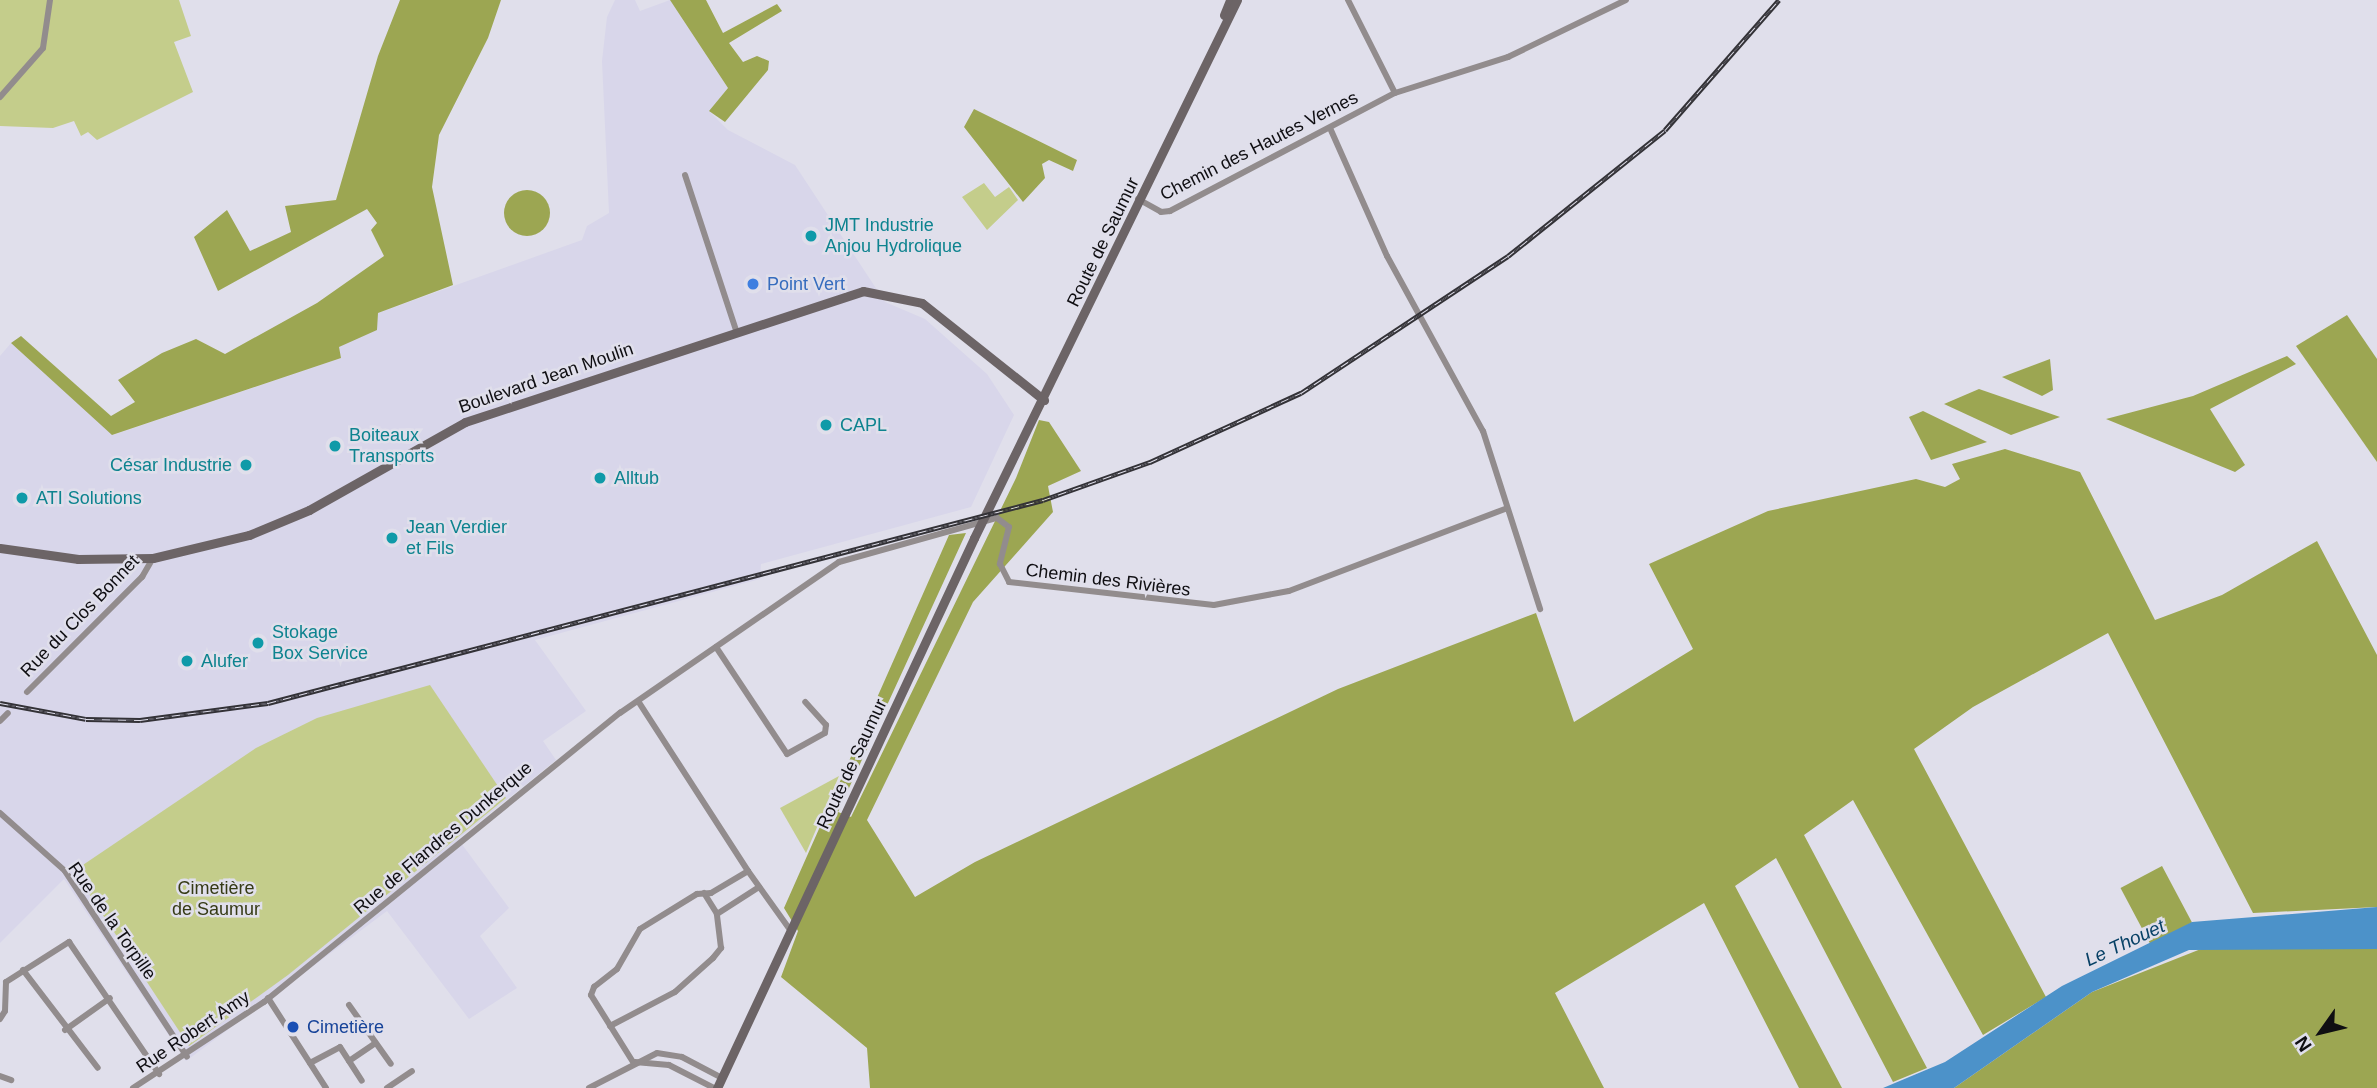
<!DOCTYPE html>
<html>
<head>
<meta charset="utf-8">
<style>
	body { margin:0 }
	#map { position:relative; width:2377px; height:1088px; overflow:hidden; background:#e0dfeb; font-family:Helvetica,sans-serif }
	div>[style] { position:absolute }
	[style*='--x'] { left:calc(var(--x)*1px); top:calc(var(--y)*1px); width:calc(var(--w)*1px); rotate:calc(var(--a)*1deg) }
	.built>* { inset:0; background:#d8d6ea }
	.green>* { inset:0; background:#c4cd8b }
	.forest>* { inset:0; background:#9ca652; transform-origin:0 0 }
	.round { border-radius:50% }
	.water>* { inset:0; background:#4c92c9 }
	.street>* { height:6px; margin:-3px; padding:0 3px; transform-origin:3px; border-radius:3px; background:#928c8d }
	.secondary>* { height:9px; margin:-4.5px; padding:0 4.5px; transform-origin:4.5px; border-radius:4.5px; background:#6c6466 }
	.rail>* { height:5px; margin-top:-2.5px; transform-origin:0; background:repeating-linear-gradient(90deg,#e0dfeb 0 8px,#333237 0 16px); box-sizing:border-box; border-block:2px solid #333237 }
	.dots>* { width:19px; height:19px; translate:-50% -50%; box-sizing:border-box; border:4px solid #e0dfeb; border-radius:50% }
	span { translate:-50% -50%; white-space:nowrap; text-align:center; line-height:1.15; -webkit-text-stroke:5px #e0dfeb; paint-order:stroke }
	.street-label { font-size:18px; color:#0f0e12 }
	.culture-label { font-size:18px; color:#0d838f }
	.left { translate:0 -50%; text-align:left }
	.right { translate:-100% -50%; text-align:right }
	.shop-label { font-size:18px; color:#366cbe }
	.park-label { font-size:18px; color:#353a15 }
	.transit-label { font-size:18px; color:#164399 }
	.water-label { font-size:19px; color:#074065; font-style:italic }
	.north { position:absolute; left:2286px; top:997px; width:70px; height:70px; -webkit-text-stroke:5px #e0dfeb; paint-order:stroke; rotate:236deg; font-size:19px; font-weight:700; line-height:28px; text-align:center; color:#0f0e12 }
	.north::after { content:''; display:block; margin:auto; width:24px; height:32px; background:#0f0e12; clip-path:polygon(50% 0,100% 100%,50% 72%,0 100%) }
</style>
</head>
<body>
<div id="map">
	<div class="built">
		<i style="clip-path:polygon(615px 0,635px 0,640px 11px,670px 0,728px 88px,709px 111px,728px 130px,795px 165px,885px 302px,925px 319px,987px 374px,1014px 415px,971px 507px,761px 564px,760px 579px,535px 640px,586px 711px,543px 741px,556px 760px,458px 839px,509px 908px,480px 936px,517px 988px,469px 1019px,387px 911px,186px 1061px,64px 879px,0 943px,0 356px,11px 343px,113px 435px,341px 358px,338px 347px,378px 313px,582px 240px,587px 226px,609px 213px,602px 61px,607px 17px)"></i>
	</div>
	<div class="green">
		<i style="clip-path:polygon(0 0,179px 0,191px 36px,174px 42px,193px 92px,97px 140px,88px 132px,81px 136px,74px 121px,53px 128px,0 126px)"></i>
		<i style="clip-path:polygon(984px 183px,995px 197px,1009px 187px,1018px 200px,987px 230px,962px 197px)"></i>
		<i style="clip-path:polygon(430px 685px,506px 798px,288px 975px,189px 1046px,74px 871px,256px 748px,317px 718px)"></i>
		<i style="clip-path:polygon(839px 776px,806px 853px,780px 808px)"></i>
	</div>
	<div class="forest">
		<i style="clip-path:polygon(400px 0,501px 0,488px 38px,439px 135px,432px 187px,453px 285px,378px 313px,377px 330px,339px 347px,341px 358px,112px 435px,11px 343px,21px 336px,111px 416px,135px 402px,118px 380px,162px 353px,196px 339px,225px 354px,317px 303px,384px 256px,371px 230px,377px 223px,367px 209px,218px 291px,194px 237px,227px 210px,250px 251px,291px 232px,285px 206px,336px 200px,378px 56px)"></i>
		<i style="clip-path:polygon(670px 0,706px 0,723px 33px,777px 4px,782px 11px,729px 43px,743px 62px,757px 56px,769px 61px,768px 70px,725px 122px,709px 111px,728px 88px)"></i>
		<i style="clip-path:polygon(974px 109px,1077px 160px,1073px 171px,1049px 160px,1042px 164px,1045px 178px,1023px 202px,964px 127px)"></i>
		<i class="round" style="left:504px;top:190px;width:46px;height:46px"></i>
		<i style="clip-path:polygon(2347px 315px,2377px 359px,2377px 462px,2296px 346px)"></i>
		<i style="clip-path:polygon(2287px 356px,2296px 364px,2210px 409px,2245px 465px,2235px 472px,2106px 419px,2193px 396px)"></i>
		<i style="clip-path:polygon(2050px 359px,2053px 390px,2042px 396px,2002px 377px)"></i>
		<i style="clip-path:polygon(1979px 389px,2060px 417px,2011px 435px,1944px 404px)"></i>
		<i style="clip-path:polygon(1923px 411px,1987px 442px,1931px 460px,1909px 417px)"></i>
		<i style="clip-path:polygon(1039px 420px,1049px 422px,1081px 471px,1048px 486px,1053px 512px,973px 602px,867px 820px,915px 897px,975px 862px,1338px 689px,1536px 613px,1574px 722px,1693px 649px,1649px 564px,1768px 511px,1916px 479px,1945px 487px,1960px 479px,1952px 464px,2005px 449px,2080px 472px,2155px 620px,2222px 595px,2317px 541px,2377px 655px,2377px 907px,2253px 913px,2108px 633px,1973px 707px,1914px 749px,2046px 997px,1983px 1035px,1853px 800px,1804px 835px,1927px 1068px,1893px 1082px,1776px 858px,1735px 886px,1842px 1088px,1799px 1088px,1704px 903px,1555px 993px,1604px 1088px,870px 1088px,867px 1048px,781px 977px,798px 931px,784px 908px,949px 535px,966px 533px,838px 812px,851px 817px,1016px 478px)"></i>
		<i style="left:2162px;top:866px;width:64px;height:47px;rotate:62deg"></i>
		<i style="clip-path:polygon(2206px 947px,2377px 949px,2377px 1088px,1954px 1088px,2092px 992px)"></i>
	</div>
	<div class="water">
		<i style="clip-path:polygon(2377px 907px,2377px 949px,2189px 950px,2092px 992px,1954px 1088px,1883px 1088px,1945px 1062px,2062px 986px,2192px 922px)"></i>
	</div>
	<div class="street">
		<i style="--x:1348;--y:0;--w:104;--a:63.2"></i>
		<i style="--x:0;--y:97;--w:65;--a:-48.7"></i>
		<i style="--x:43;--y:48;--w:49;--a:-81.7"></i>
		<i style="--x:1330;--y:128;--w:140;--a:66"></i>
		<i style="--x:1387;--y:256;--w:200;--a:61.3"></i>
		<i style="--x:1483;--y:431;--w:187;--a:72.2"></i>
		<i style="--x:685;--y:175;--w:163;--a:71.8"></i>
		<i style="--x:1138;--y:199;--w:26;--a:29"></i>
		<i style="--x:1161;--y:212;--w:9;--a:-6"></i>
		<i style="--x:1170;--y:211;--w:254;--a:-27.7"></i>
		<i style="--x:1395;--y:93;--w:119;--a:-17.7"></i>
		<i style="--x:1508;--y:57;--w:131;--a:-25.8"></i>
		<i style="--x:716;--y:647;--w:128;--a:56.4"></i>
		<i style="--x:787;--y:754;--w:43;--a:-28.9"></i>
		<i style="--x:825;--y:733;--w:8;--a:-83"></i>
		<i style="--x:826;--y:725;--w:31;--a:-132"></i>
		<i style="--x:27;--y:692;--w:163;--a:-45"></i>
		<i style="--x:142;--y:577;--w:22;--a:-60"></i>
		<i style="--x:0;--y:721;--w:11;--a:-45"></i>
		<i style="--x:0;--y:813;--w:87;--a:41.7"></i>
		<i style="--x:65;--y:871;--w:222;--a:56.7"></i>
		<i style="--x:748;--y:871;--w:74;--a:54.4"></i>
		<i style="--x:704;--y:893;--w:25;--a:58"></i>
		<i style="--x:23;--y:970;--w:123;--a:52.6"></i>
		<i style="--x:268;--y:998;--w:107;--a:57.2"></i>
		<i style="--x:349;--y:1005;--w:72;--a:54.6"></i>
		<i style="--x:0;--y:1019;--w:9;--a:-58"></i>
		<i style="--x:5;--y:1011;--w:29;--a:-88"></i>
		<i style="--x:6;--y:982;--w:75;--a:-32.4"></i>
		<i style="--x:69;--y:942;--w:160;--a:55.7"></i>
		<i style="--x:610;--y:1026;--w:73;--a:-27.6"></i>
		<i style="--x:675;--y:992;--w:51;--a:-41.8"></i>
		<i style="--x:713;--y:958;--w:13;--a:-51"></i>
		<i style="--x:721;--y:948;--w:34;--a:-97"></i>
		<i style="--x:717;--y:914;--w:50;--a:-32.7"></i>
		<i style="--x:65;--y:1030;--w:55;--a:-35.4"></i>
		<i style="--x:349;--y:1061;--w:32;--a:-34"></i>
		<i style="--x:633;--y:1062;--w:79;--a:-122.1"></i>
		<i style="--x:591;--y:995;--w:9;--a:-69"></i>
		<i style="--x:594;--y:987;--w:29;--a:-38"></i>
		<i style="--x:617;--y:969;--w:46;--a:-60.1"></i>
		<i style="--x:640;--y:929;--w:67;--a:-31.6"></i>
		<i style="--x:697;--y:894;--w:14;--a:-4"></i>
		<i style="--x:711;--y:893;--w:43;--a:-30.7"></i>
		<i style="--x:748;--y:871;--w:202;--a:-122.9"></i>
		<i style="--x:635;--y:1062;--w:34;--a:5"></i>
		<i style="--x:669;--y:1065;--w:51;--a:27.1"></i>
		<i style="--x:310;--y:1063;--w:34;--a:-28"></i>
		<i style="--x:340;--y:1047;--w:40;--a:57.1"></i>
		<i style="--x:0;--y:1076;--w:12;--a:20"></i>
		<i style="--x:133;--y:1088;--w:157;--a:-33.3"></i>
		<i style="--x:264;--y:1002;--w:459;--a:-39.1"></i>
		<i style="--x:620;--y:713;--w:266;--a:-34.6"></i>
		<i style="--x:839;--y:562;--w:164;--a:-15.6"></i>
		<i style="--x:997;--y:518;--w:15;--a:37"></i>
		<i style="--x:1009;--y:527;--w:38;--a:104"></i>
		<i style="--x:1000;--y:564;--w:20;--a:63"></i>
		<i style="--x:1009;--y:582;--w:206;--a:6.4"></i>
		<i style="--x:1214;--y:605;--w:76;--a:-10.6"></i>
		<i style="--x:1289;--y:591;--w:231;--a:-20.8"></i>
		<i style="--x:387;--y:1088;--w:30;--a:-34"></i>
		<i style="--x:589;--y:1088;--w:76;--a:-27.2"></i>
		<i style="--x:657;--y:1053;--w:25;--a:9"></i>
		<i style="--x:682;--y:1057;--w:45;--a:27.7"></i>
	</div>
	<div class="secondary">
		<i style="--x:1224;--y:15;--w:16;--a:-68"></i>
		<i style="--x:0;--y:548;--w:79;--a:8"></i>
		<i style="--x:78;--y:559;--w:75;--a:-0.8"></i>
		<i style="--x:153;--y:558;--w:99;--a:-13.5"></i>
		<i style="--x:249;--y:535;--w:65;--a:-22.6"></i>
		<i style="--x:309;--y:510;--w:179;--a:-29.4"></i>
		<i style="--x:465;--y:422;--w:419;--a:-18.2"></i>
		<i style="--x:863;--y:291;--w:60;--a:11.5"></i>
		<i style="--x:922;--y:303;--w:156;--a:38.5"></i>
		<i style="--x:717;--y:1088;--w:607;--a:-64.95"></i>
		<i style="--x:974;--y:538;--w:599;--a:-63.95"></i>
	</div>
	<div class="rail">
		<i style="--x:0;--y:703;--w:87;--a:10.5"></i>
		<i style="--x:86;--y:719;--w:54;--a:1.1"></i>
		<i style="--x:140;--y:720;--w:129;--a:-7.6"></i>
		<i style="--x:268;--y:703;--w:801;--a:-14.68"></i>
		<i style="--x:1043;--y:500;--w:114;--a:-19.6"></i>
		<i style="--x:1150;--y:462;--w:166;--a:-24.6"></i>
		<i style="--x:1301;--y:393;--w:248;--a:-33.5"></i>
		<i style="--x:1508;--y:256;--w:201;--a:-38.7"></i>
		<i style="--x:1665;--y:130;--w:173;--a:-48.8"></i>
	</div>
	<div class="dots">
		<i style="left:811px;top:236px;background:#0f9aa8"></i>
		<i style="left:753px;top:284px;background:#3f7fe0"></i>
		<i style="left:826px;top:425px;background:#0f9aa8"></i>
		<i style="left:335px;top:446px;background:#0f9aa8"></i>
		<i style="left:246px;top:465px;background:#0f9aa8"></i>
		<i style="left:600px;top:478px;background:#0f9aa8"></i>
		<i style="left:22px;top:498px;background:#0f9aa8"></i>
		<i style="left:392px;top:538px;background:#0f9aa8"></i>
		<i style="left:258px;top:643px;background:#0f9aa8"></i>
		<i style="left:187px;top:661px;background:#0f9aa8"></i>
		<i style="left:293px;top:1027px;background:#1a4fb4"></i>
	</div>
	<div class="street-label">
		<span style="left:1259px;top:146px;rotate:-27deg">Chemin des Hautes Vernes</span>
		<span style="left:1103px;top:242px;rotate:-64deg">Route de Saumur</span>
		<span style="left:546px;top:378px;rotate:-19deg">Boulevard Jean Moulin</span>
		<span style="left:1108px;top:580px;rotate:7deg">Chemin des Rivières</span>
		<span style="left:80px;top:616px;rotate:-46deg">Rue du Clos Bonnet</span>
		<span style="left:852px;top:764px;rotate:-65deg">Route de Saumur</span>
		<span style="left:443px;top:838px;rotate:-40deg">Rue de Flandres Dunkerque</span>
		<span style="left:112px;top:921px;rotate:55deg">Rue de la Torpille</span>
		<span style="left:193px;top:1032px;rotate:-34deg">Rue Robert Amy</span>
	</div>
	<div class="culture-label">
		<span class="left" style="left:825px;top:236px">JMT Industrie<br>Anjou Hydrolique</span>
		<span class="left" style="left:840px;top:425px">CAPL</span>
		<span class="left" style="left:349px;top:446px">Boiteaux<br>Transports</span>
		<span class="right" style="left:232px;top:465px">César Industrie</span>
		<span class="left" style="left:614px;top:478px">Alltub</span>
		<span class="left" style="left:36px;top:498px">ATI Solutions</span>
		<span class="left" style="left:406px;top:538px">Jean Verdier<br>et Fils</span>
		<span class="left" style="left:272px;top:643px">Stokage<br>Box Service</span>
		<span class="left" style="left:201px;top:661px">Alufer</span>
	</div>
	<div class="shop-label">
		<span class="left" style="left:767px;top:284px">Point Vert</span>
	</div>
	<div class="park-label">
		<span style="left:216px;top:899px">Cimetière<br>de Saumur</span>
	</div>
	<div class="transit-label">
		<span class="left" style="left:307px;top:1027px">Cimetière</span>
	</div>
	<div class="water-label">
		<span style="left:2125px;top:943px;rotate:-25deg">Le Thouet</span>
	</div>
	<div class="north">N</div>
</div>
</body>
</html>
